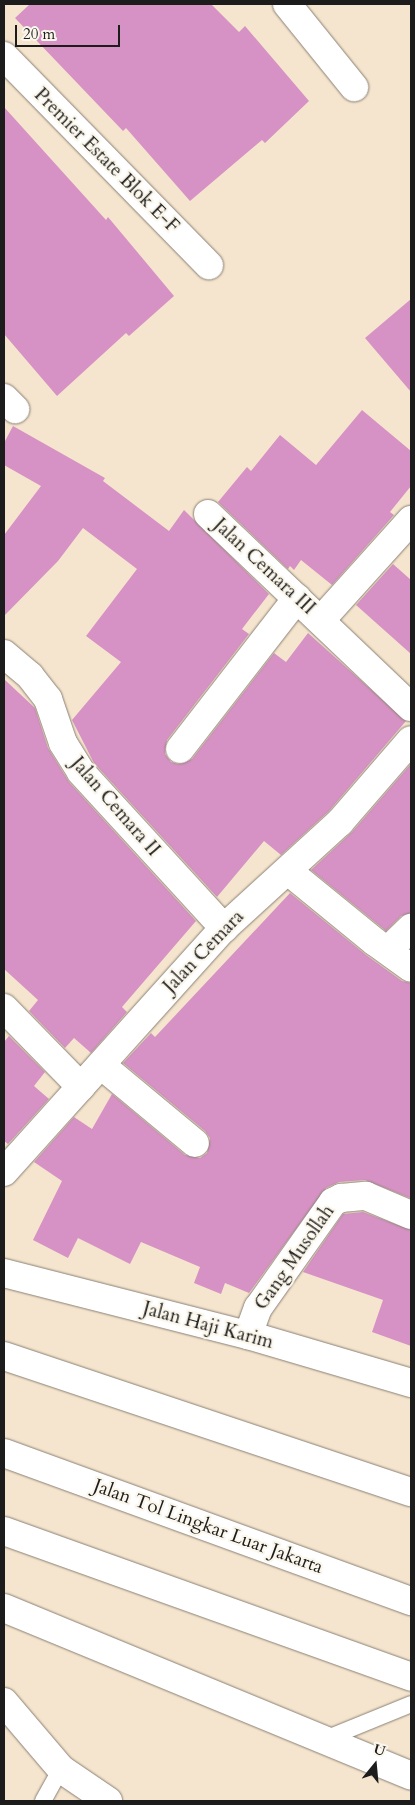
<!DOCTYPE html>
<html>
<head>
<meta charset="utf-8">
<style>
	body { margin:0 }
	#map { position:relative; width:415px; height:1805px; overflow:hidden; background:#f6e5ce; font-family:Cardo,serif }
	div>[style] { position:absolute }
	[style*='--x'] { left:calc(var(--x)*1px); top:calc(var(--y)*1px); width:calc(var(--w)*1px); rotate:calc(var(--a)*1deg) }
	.building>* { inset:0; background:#d692c4 }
	.roads { filter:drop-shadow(0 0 1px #898075) drop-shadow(0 0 1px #898075) }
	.lane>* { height:16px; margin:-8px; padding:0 8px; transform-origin:8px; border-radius:8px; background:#fff }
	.street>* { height:28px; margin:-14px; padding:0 14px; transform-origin:14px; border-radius:14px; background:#fff }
	.highway>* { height:28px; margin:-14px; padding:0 14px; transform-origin:14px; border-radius:14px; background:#fff }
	span { translate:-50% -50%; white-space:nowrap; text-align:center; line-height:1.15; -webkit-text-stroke:4.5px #fbf7ec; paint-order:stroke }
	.street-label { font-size:19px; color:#1c1c1c }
	.frame { position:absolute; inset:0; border:5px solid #1c1c1c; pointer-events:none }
	.north { position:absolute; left:350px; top:1740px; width:50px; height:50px; -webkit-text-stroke:4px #fbf7ec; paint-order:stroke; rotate:17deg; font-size:14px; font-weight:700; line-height:20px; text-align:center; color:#1c1c1c }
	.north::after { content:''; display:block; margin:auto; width:18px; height:22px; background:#1c1c1c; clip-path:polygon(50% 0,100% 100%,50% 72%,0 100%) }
	.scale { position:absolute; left:15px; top:25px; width:105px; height:22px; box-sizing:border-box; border:2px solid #1c1c1c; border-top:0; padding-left:6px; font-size:15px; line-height:18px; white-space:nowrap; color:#1c1c1c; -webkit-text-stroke:4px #fbf7ec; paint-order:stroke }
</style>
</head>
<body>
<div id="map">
	<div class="building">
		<i style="clip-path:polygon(30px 4px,211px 4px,239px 32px,245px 26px,309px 101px,265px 143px,262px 140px,190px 201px,126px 128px,123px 131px,15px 18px)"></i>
		<i style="clip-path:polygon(4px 107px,106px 220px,108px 217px,174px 296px,129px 336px,126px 333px,57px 396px,4px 334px)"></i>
		<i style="clip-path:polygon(411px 299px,411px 392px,365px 338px)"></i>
		<i style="clip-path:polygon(362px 410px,411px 451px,411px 486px,390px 512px,394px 515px,332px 585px,301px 560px,294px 570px,290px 566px,288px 569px,218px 502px,247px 467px,251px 471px,280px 435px,316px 465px)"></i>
		<i style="clip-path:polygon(13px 426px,105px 478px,103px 481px,169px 531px,184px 510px,269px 594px,242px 629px,249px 634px,167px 740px,165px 754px,171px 762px,178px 764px,192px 759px,274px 653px,286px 662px,308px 633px,406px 721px,329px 811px,281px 855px,264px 841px,217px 897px,94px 763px,72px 720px,121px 662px,86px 636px,137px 569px,83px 528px,58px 561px,4px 616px,4px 535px,41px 486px,4px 465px,4px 443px)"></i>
		<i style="clip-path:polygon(393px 564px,411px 580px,411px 654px,356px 605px)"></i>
		<i style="clip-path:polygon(4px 679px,35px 708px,48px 748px,69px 782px,196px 921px,122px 1007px,127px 1012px,91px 1053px,74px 1038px,65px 1048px,29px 1011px,38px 1000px,4px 969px)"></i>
		<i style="clip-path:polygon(410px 765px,411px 913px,401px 916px,386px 931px,311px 870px,352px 832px)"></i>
		<i style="clip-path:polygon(290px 893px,366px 955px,402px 981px,411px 983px,410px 1198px,365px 1180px,339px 1182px,326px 1188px,249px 1293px,225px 1283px,221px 1294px,194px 1283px,200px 1267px,141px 1242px,130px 1264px,78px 1238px,68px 1258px,33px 1240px,62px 1181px,34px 1162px,74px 1117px,92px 1129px,112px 1094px,185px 1155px,200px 1158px,207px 1153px,210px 1138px,205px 1131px,123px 1063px,151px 1033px,155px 1037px)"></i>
		<i style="clip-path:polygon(9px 1036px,45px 1072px,34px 1086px,49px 1099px,8px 1144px,4px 1141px,4px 1042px)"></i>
		<i style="clip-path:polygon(363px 1212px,411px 1230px,411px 1346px,372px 1332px,383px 1300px,303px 1272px,343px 1214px)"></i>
	</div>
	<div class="roads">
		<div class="lane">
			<i style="--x:323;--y:1740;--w:95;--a:-22.2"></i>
			<i style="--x:43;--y:1801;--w:37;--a:-61"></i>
		</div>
		<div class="street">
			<i style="--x:287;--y:4;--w:107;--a:51.1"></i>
			<i style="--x:4;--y:56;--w:293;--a:45.6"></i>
			<i style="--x:4;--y:398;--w:16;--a:45"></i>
			<i style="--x:208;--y:514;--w:280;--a:43.6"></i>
			<i style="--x:321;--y:620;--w:135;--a:-48"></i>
			<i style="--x:4;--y:654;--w:34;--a:40"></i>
			<i style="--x:30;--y:676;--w:29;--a:52"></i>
			<i style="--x:48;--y:699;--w:46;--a:71.2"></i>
			<i style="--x:63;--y:743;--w:34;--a:58"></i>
			<i style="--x:81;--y:772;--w:212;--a:47.5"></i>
			<i style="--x:180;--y:749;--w:191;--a:-52.2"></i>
			<i style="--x:288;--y:871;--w:112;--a:39.2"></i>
			<i style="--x:375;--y:942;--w:44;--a:35.8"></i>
			<i style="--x:388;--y:950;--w:32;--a:-44"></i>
			<i style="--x:4;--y:1008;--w:110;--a:45.7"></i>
			<i style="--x:101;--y:1065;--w:122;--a:39.7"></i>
			<i style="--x:4;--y:1172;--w:329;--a:-48"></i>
			<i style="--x:224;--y:928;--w:157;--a:-42.4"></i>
			<i style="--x:340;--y:822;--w:108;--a:-49.1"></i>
			<i style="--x:4;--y:1273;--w:252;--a:14.3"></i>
			<i style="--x:248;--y:1335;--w:170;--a:16.4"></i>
			<i style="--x:248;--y:1335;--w:29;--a:-70"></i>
			<i style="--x:258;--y:1308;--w:130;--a:-54.7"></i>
			<i style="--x:333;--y:1202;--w:9;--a:-27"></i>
			<i style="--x:341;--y:1198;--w:25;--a:-5"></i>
			<i style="--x:366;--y:1196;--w:49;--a:22.9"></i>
			<i style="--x:4;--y:1702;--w:88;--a:49.6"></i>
			<i style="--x:61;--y:1769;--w:57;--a:34.2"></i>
		</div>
		<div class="highway">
			<i style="--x:4;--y:1356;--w:429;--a:18.5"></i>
			<i style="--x:4;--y:1453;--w:433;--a:20"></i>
			<i style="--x:4;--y:1531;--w:432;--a:19.7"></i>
			<i style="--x:4;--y:1608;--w:440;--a:22.4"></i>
		</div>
	</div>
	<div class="street-label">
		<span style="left:106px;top:161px;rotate:45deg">Premier Estate Blok E-F</span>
		<span style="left:264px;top:567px;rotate:43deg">Jalan Cemara III</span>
		<span style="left:115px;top:807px;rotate:49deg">Jalan Cemara II</span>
		<span style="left:204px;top:952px;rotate:-46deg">Jalan Cemara</span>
		<span style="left:295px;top:1258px;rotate:-55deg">Gang Musollah</span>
		<span style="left:208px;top:1326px;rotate:15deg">Jalan Haji Karim</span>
		<span style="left:208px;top:1527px;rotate:20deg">Jalan Tol Lingkar Luar Jakarta</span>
	</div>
	<div class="frame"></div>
	<div class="north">U</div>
	<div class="scale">20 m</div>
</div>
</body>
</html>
